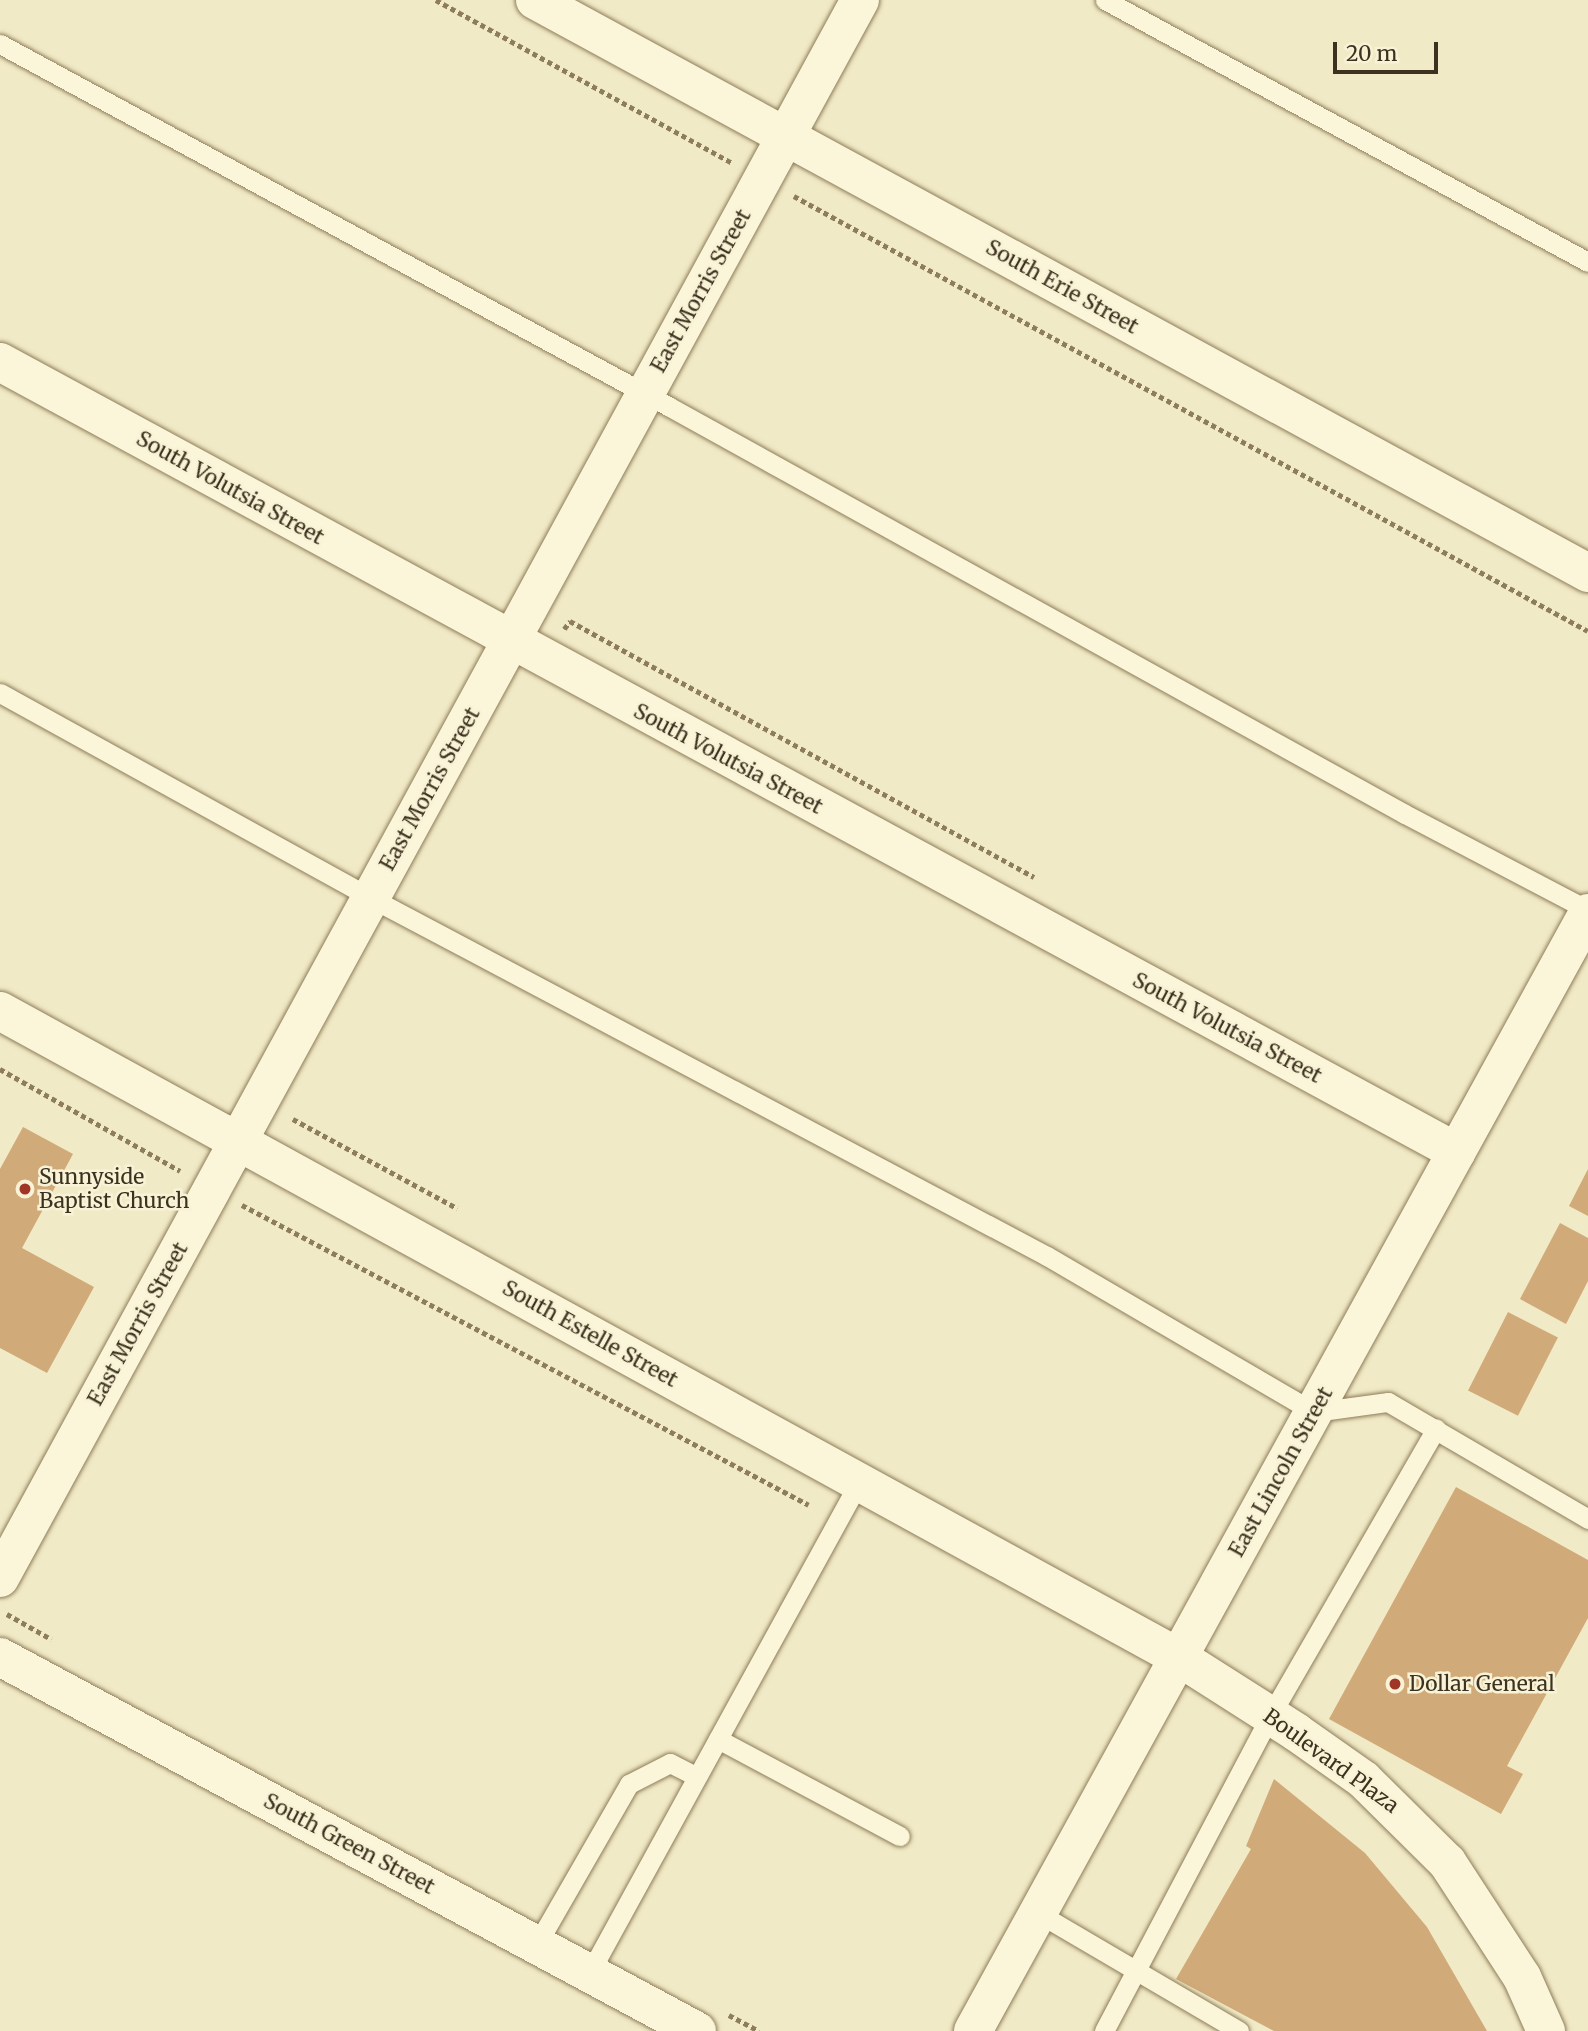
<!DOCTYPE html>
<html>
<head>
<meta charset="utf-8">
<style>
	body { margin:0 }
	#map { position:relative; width:1588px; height:2031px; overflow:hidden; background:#f1eac6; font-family:Merriweather,serif }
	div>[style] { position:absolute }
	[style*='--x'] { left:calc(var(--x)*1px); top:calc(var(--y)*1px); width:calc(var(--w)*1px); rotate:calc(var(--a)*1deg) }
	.building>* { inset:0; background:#d1aa79; transform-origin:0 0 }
	.path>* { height:4.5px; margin-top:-2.25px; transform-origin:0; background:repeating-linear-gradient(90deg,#8e7d5a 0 5px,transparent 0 8.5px) }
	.roads { filter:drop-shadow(0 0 2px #8e7d5a) drop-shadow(0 0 2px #8e7d5a) }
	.service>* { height:19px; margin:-9.5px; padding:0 9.5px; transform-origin:9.5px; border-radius:9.5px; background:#fbf6da }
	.minor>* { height:38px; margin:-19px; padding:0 19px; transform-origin:19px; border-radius:19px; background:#fbf6da }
	.tertiary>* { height:38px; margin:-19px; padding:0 19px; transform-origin:19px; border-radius:19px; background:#fbf6da }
	.dots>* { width:19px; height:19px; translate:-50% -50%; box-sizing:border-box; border:4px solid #f8f3d6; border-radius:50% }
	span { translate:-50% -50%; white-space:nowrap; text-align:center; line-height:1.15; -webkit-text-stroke:5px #f8f3d6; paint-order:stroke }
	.street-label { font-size:21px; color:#3d321f }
	.poi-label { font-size:21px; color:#3d321f }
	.left { translate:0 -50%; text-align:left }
	.scale { position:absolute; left:1333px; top:42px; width:105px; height:32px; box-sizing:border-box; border:4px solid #3d321f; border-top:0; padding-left:9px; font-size:21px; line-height:24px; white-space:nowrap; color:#3d321f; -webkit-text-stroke:5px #f8f3d6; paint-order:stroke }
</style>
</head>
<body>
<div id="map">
	<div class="building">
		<i style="clip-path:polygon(23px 1127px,73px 1154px,22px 1248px,94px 1287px,47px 1373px,0 1348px,0 1169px)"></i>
		<i style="clip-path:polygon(1588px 1169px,1588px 1216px,1569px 1206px)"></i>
		<i style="clip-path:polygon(1560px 1223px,1588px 1238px,1588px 1281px,1566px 1324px,1520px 1299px)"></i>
		<i style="left:1508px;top:1312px;width:56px;height:88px;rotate:27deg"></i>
		<i style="clip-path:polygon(1456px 1487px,1588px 1560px,1588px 1618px,1507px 1766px,1523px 1774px,1501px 1814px,1329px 1719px)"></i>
		<i style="clip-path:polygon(1274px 1779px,1365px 1853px,1427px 1927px,1487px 2031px,1274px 2031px,1176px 1979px,1251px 1849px,1246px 1846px)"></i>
	</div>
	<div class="path">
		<i style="--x:436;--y:0;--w:337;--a:28.8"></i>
		<i style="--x:794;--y:196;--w:905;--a:28.72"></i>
		<i style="--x:564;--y:629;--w:10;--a:-53"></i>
		<i style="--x:570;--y:621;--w:530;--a:28.89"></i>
		<i style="--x:0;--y:1069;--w:207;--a:29.5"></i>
		<i style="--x:293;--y:1119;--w:187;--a:28.5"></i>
		<i style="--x:242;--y:1205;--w:641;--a:27.88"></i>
		<i style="--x:7;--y:1614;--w:51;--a:29.6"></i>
		<i style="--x:729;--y:2015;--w:34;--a:28"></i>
	</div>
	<div class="roads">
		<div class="service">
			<i style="--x:1105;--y:0;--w:549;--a:28.48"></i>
			<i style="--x:0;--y:44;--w:760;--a:28.45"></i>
			<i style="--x:668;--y:406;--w:842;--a:28.97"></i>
			<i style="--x:1405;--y:814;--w:207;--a:27.7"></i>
			<i style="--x:0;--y:693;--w:424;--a:28.9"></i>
			<i style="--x:371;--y:898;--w:765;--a:27.91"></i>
			<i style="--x:1047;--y:1256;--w:309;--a:30.3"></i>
			<i style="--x:1314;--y:1412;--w:75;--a:-7.7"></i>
			<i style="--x:1388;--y:1402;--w:232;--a:30.3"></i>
			<i style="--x:718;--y:1739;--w:206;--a:28.1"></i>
			<i style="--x:1038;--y:1913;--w:233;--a:30.4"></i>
			<i style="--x:537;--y:1944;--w:185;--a:-60.1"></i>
			<i style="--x:629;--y:1784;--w:46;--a:-27.1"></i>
			<i style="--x:670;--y:1763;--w:30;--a:27"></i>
			<i style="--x:590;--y:1972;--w:559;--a:-61.23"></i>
			<i style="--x:1104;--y:2031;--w:356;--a:-62.2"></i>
			<i style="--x:1270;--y:1716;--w:332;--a:-60"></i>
		</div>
		<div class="minor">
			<i style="--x:535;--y:0;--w:1199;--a:28.55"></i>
			<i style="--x:0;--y:362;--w:1657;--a:28.47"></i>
			<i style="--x:0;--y:1011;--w:1346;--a:28.74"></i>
			<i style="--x:1180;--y:1658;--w:138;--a:32.5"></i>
			<i style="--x:1296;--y:1732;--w:83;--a:35.2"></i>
			<i style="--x:1364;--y:1780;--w:117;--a:44.7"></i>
			<i style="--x:1447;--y:1862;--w:137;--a:56.9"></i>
			<i style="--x:1522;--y:1977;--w:59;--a:66"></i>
			<i style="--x:0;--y:1578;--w:1797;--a:-61.41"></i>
			<i style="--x:0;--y:1657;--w:791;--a:28.22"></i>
		</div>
		<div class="tertiary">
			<i style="--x:973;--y:2031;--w:1276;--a:-61.19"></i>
		</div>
	</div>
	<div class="dots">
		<i style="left:25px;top:1189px;background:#a03726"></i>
		<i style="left:1395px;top:1684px;background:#a03726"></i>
	</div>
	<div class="street-label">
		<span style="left:1062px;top:287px;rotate:29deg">South Erie Street</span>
		<span style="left:701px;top:291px;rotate:-61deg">East Morris Street</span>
		<span style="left:230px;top:488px;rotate:29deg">South Volutsia Street</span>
		<span style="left:728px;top:759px;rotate:28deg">South Volutsia Street</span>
		<span style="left:430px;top:789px;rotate:-61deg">East Morris Street</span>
		<span style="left:1227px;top:1028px;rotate:28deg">South Volutsia Street</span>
		<span style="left:138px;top:1324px;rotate:-61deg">East Morris Street</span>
		<span style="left:590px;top:1334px;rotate:29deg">South Estelle Street</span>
		<span style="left:1281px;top:1472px;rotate:-61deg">East Lincoln Street</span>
		<span style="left:1331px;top:1761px;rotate:36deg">Boulevard Plaza</span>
		<span style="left:349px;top:1844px;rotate:28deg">South Green Street</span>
	</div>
	<div class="poi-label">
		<span class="left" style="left:39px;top:1189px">Sunnyside<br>Baptist Church</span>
		<span class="left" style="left:1409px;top:1684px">Dollar General</span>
	</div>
	<div class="scale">20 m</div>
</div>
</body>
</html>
